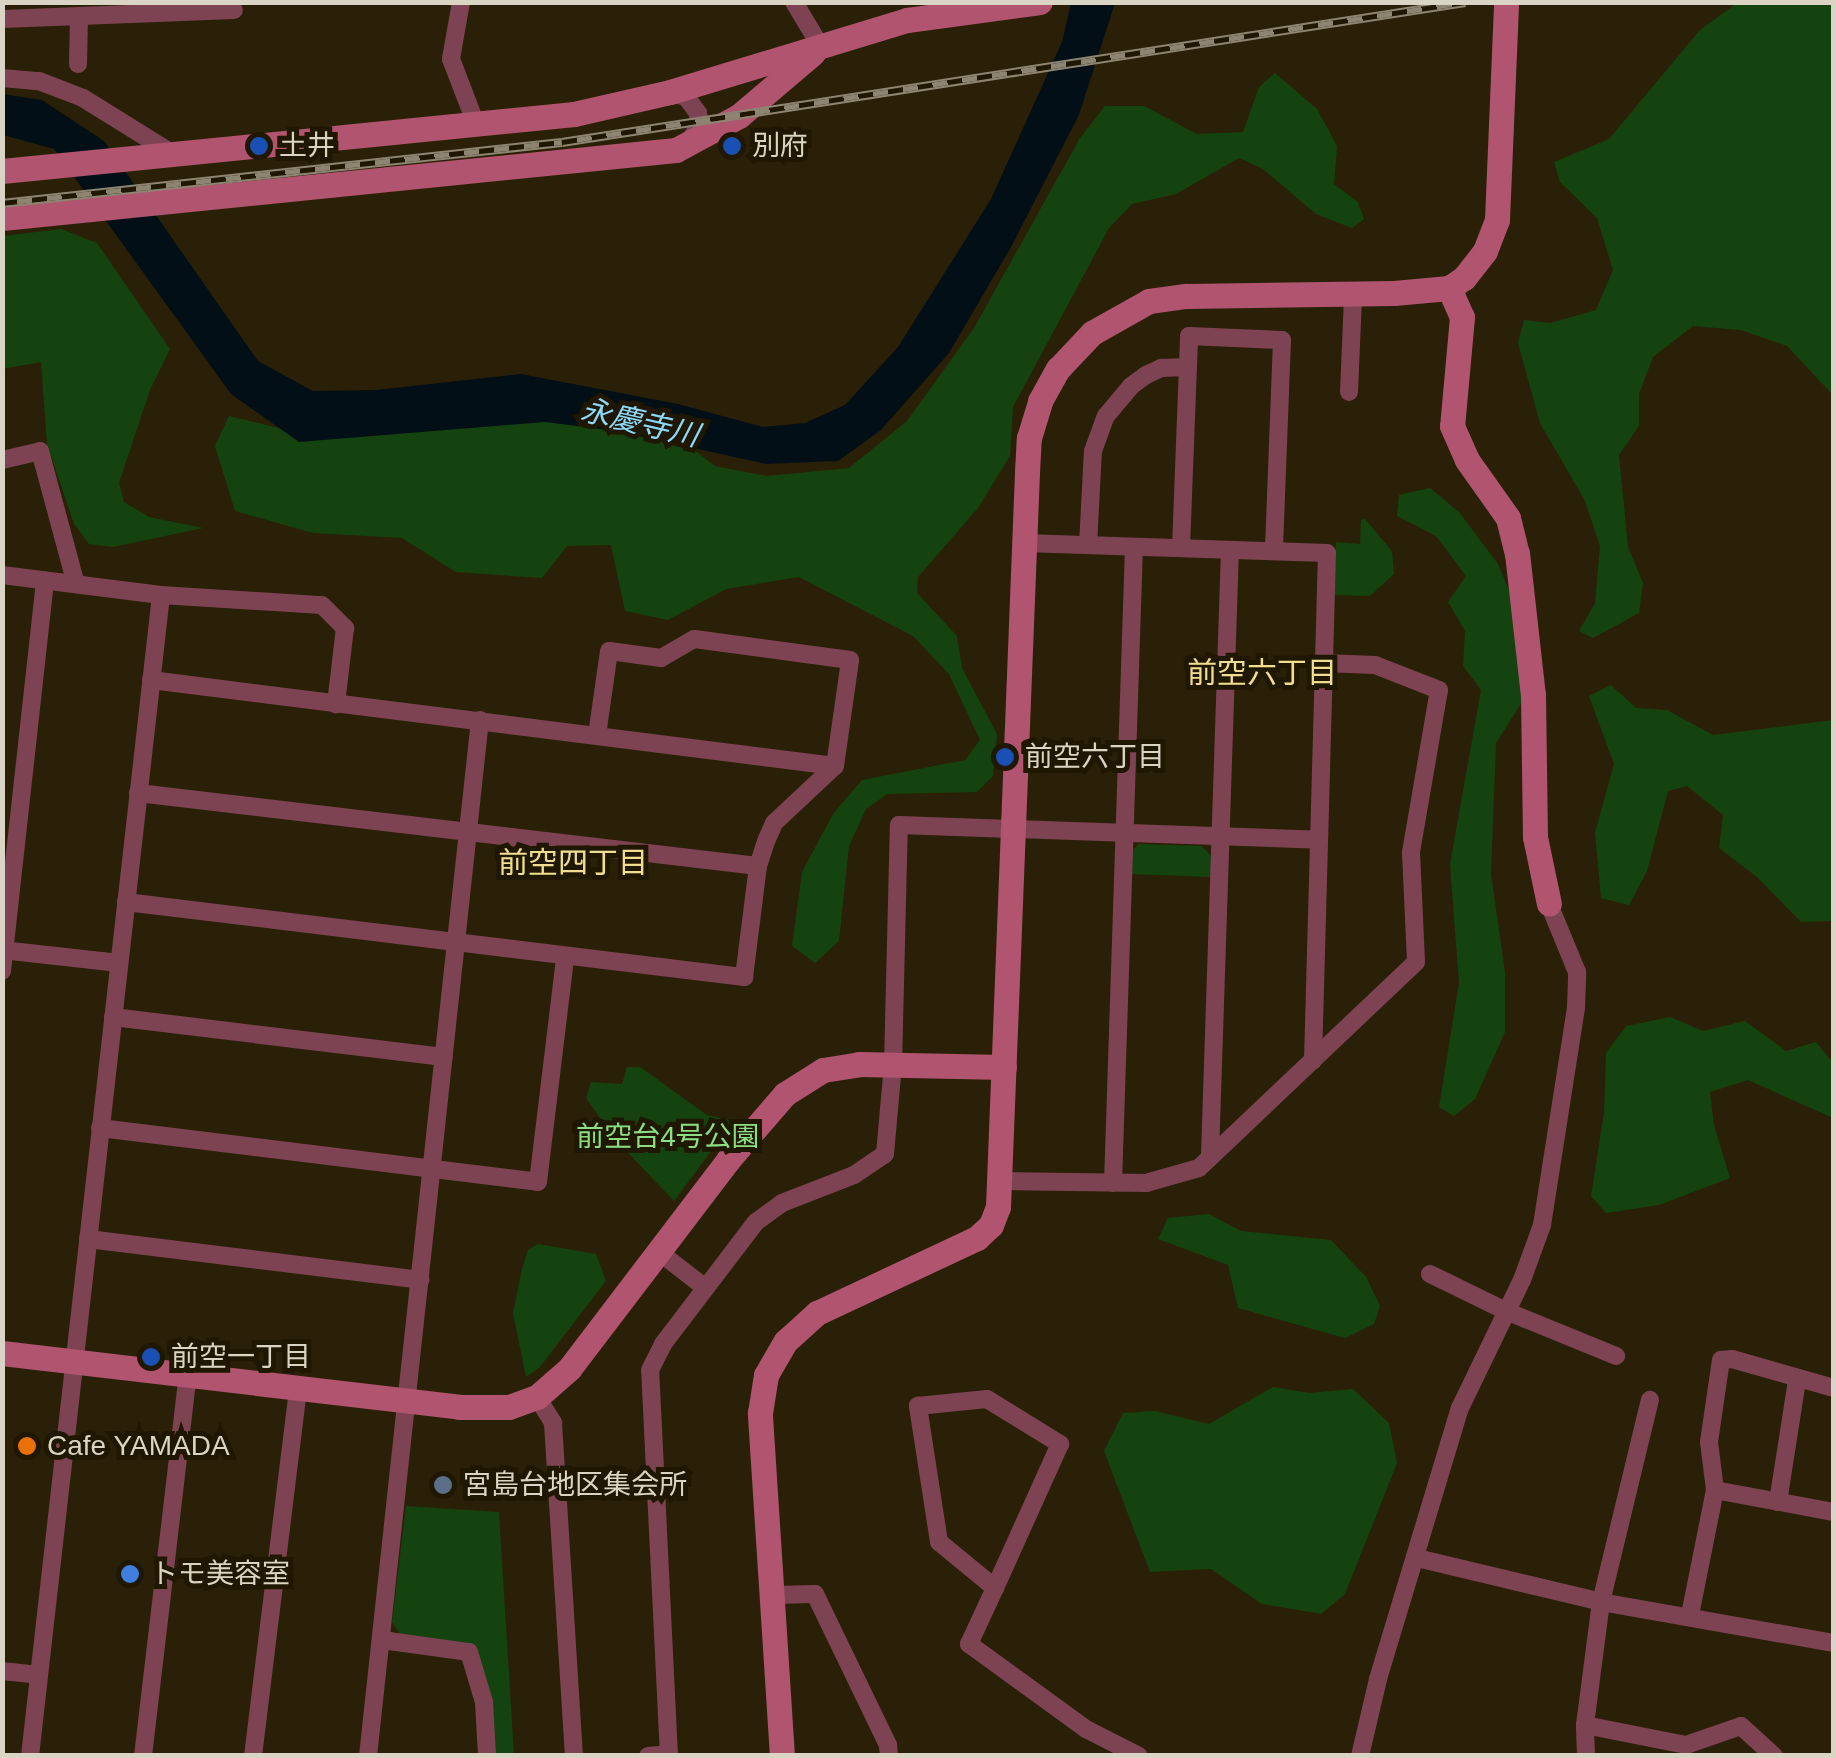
<!DOCTYPE html>
<html>
<head>
<meta charset="utf-8">
<style>
	body { margin:0 }
	#map { position:relative; width:1836px; height:1758px; overflow:hidden; background:#2a2007; font-family:Helvetica,"Noto Sans JP",sans-serif }
	div>[style] { position:absolute }
	[style*='--x'] { left:calc(var(--x)*1px); top:calc(var(--y)*1px); width:calc(var(--w)*1px); rotate:calc(var(--a)*1deg) }
	.green>* { inset:0; background:#15430f }
	.water>* { inset:0; background:#030f16 }
	.street>* { height:18px; margin:-9px; padding:0 9px; transform-origin:9px; border-radius:9px; background:#7e4353 }
	.secondary>* { height:25px; margin:-12.5px; padding:0 12.5px; transform-origin:12.5px; border-radius:12.5px; background:#b1546f }
	.rail>* { height:9px; margin-top:-4.5px; transform-origin:0; background:repeating-linear-gradient(90deg,#201700 0 15px,#8d8572 0 30px); box-sizing:border-box; border-block:2px solid #8d8572 }
	.dots>* { width:28px; height:28px; translate:-50% -50%; box-sizing:border-box; border:5px solid #201700; border-radius:50% }
	span { translate:-50% -50%; white-space:nowrap; text-align:center; line-height:1.15; -webkit-text-stroke:10px #201700; paint-order:stroke }
	.poi-label { font-size:28px; color:#dad4c5 }
	.left { translate:0 -50%; text-align:left }
	.park-label { font-size:28px; color:#8bdf80 }
	.water-label { font-size:30px; color:#8cd8fe; font-style:italic }
	.neighbourhood-label { font-size:30px; color:#f0de90 }
	.frame { position:absolute; inset:0; border:5px solid #dad4c5; pointer-events:none }
</style>
</head>
<body>
<div id="map">
	<div class="green">
		<i style="clip-path:polygon(1829px 3px,1834px 6px,1833px 395px,1787px 346px,1741px 330px,1693px 326px,1653px 357px,1639px 394px,1639px 426px,1619px 455px,1628px 547px,1643px 583px,1639px 613px,1593px 638px,1579px 631px,1595px 603px,1600px 546px,1585px 501px,1540px 423px,1518px 343px,1524px 320px,1550px 323px,1596px 310px,1613px 270px,1597px 218px,1560px 182px,1554px 162px,1609px 139px,1700px 30px,1737px 3px)"></i>
		<i style="clip-path:polygon(1275px 73px,1317px 109px,1337px 146px,1334px 184px,1358px 202px,1364px 219px,1352px 228px,1316px 214px,1263px 169px,1239px 158px,1176px 194px,1132px 204px,1109px 228px,1013px 407px,1010px 456px,978px 508px,918px 577px,917px 593px,957px 636px,962px 668px,997px 734px,993px 776px,977px 792px,887px 794px,866px 809px,849px 846px,839px 941px,815px 963px,792px 946px,802px 872px,833px 814px,862px 780px,965px 760px,980px 740px,949px 674px,913px 636px,799px 577px,726px 589px,668px 620px,625px 611px,611px 545px,567px 546px,542px 578px,456px 572px,402px 538px,313px 533px,235px 511px,215px 446px,229px 416px,295px 432px,643px 411px,715px 466px,767px 476px,849px 468px,907px 421px,974px 328px,1080px 138px,1105px 106px,1144px 106px,1197px 134px,1243px 132px,1259px 87px)"></i>
		<i style="clip-path:polygon(61px 229px,97px 243px,170px 349px,150px 390px,119px 483px,124px 502px,149px 517px,203px 528px,113px 547px,89px 544px,74px 524px,47px 444px,41px 362px,2px 369px,3px 236px)"></i>
		<i style="clip-path:polygon(1430px 488px,1459px 512px,1498px 564px,1513px 600px,1522px 702px,1496px 743px,1491px 874px,1505px 972px,1505px 1032px,1475px 1099px,1454px 1116px,1439px 1107px,1459px 983px,1450px 864px,1481px 690px,1463px 666px,1465px 631px,1448px 602px,1466px 576px,1436px 536px,1397px 516px,1399px 495px)"></i>
		<i style="clip-path:polygon(1365px 519px,1392px 551px,1394px 574px,1370px 596px,1334px 595px,1336px 542px,1360px 544px,1361px 520px)"></i>
		<i style="clip-path:polygon(1611px 685px,1636px 708px,1667px 710px,1713px 735px,1833px 720px,1833px 921px,1801px 922px,1757px 877px,1719px 848px,1723px 815px,1687px 786px,1668px 791px,1647px 871px,1629px 905px,1601px 898px,1595px 833px,1614px 764px,1589px 696px)"></i>
		<i style="clip-path:polygon(1139px 844px,1202px 846px,1211px 856px,1211px 877px,1129px 874px,1129px 853px)"></i>
		<i style="clip-path:polygon(1670px 1017px,1703px 1031px,1745px 1021px,1786px 1051px,1816px 1042px,1833px 1063px,1833px 1118px,1748px 1080px,1710px 1092px,1714px 1125px,1730px 1178px,1659px 1205px,1606px 1213px,1591px 1196px,1604px 1113px,1606px 1053px,1626px 1026px)"></i>
		<i style="clip-path:polygon(627px 1067px,640px 1067px,707px 1115px,734px 1121px,674px 1201px,615px 1139px,586px 1098px,591px 1082px,622px 1084px)"></i>
		<i style="clip-path:polygon(1209px 1214px,1241px 1231px,1331px 1240px,1366px 1277px,1380px 1306px,1374px 1324px,1345px 1338px,1238px 1308px,1228px 1265px,1158px 1239px,1168px 1218px)"></i>
		<i style="clip-path:polygon(538px 1244px,596px 1254px,606px 1281px,539px 1368px,526px 1377px,513px 1313px,522px 1269px,528px 1250px)"></i>
		<i style="clip-path:polygon(1273px 1387px,1309px 1393px,1353px 1389px,1389px 1423px,1397px 1463px,1345px 1594px,1321px 1614px,1262px 1604px,1211px 1569px,1150px 1572px,1104px 1451px,1123px 1413px,1155px 1411px,1209px 1424px)"></i>
		<i style="clip-path:polygon(406px 1506px,499px 1512px,514px 1755px,495px 1755px,492px 1702px,475px 1645px,401px 1635px,392px 1622px)"></i>
	</div>
	<div class="water">
		<i style="clip-path:polygon(1071px 3px,1115px 3px,1079px 115px,1010px 249px,949px 353px,881px 430px,838px 461px,766px 464px,616px 431px,545px 422px,299px 442px,231px 394px,54px 149px,3px 135px,2px 94px,42px 100px,104px 141px,258px 361px,313px 391px,376px 390px,521px 374px,678px 404px,763px 427px,805px 423px,845px 405px,898px 347px,991px 199px,1062px 42px)"></i>
	</div>
	<div class="street">
		<i style="--x:461;--y:2;--w:58;--a:100"></i>
		<i style="--x:451;--y:59;--w:70;--a:69"></i>
		<i style="--x:794;--y:2;--w:52;--a:59"></i>
		<i style="--x:2;--y:19;--w:232;--a:-2.2"></i>
		<i style="--x:78;--y:64;--w:46;--a:-88.8"></i>
		<i style="--x:2;--y:78;--w:37;--a:5"></i>
		<i style="--x:39;--y:81;--w:47;--a:21.1"></i>
		<i style="--x:83;--y:98;--w:106;--a:31.9"></i>
		<i style="--x:671;--y:93;--w:16;--a:15"></i>
		<i style="--x:686;--y:97;--w:20;--a:53"></i>
		<i style="--x:698;--y:113;--w:12;--a:85"></i>
		<i style="--x:699;--y:125;--w:20;--a:120"></i>
		<i style="--x:1349;--y:392;--w:97;--a:-87.6"></i>
		<i style="--x:2;--y:460;--w:39;--a:-13"></i>
		<i style="--x:40;--y:451;--w:138;--a:74.9"></i>
		<i style="--x:1025;--y:543;--w:302;--a:1.9"></i>
		<i style="--x:1327;--y:553;--w:508;--a:91.58"></i>
		<i style="--x:1088;--y:545;--w:94;--a:-87"></i>
		<i style="--x:1093;--y:451;--w:37;--a:-70"></i>
		<i style="--x:1106;--y:416;--w:39;--a:-50"></i>
		<i style="--x:1131;--y:386;--w:19;--a:-36"></i>
		<i style="--x:1146;--y:375;--w:17;--a:-25"></i>
		<i style="--x:1161;--y:368;--w:27;--a:-2"></i>
		<i style="--x:1181;--y:548;--w:212;--a:-87.8"></i>
		<i style="--x:1189;--y:336;--w:93;--a:2.5"></i>
		<i style="--x:1282;--y:340;--w:211;--a:92.2"></i>
		<i style="--x:2;--y:575;--w:160;--a:7.2"></i>
		<i style="--x:161;--y:595;--w:161;--a:3.6"></i>
		<i style="--x:322;--y:605;--w:33;--a:45"></i>
		<i style="--x:345;--y:628;--w:77;--a:96.8"></i>
		<i style="--x:151;--y:680;--w:689;--a:7.17"></i>
		<i style="--x:138;--y:793;--w:624;--a:6.72"></i>
		<i style="--x:126;--y:902;--w:623;--a:6.92"></i>
		<i style="--x:744;--y:977;--w:112;--a:-82.8"></i>
		<i style="--x:758;--y:866;--w:28;--a:-72"></i>
		<i style="--x:767;--y:839;--w:17;--a:-66"></i>
		<i style="--x:774;--y:823;--w:83;--a:-43.1"></i>
		<i style="--x:835;--y:766;--w:107;--a:-81.9"></i>
		<i style="--x:850;--y:660;--w:157;--a:-172.3"></i>
		<i style="--x:694;--y:639;--w:38;--a:150"></i>
		<i style="--x:661;--y:658;--w:52;--a:-172.3"></i>
		<i style="--x:609;--y:651;--w:85;--a:98.1"></i>
		<i style="--x:2;--y:950;--w:118;--a:6.3"></i>
		<i style="--x:2;--y:971;--w:393;--a:-83.7"></i>
		<i style="--x:113;--y:1017;--w:333;--a:6.9"></i>
		<i style="--x:100;--y:1128;--w:441;--a:7"></i>
		<i style="--x:538;--y:1182;--w:226;--a:-83.1"></i>
		<i style="--x:1210;--y:1155;--w:605;--a:-88.11"></i>
		<i style="--x:1001;--y:1181;--w:145;--a:0.8"></i>
		<i style="--x:1146;--y:1183;--w:55;--a:-15.8"></i>
		<i style="--x:1199;--y:1168;--w:299;--a:-43.5"></i>
		<i style="--x:1416;--y:962;--w:110;--a:-92.6"></i>
		<i style="--x:1411;--y:852;--w:164;--a:-80.2"></i>
		<i style="--x:1439;--y:690;--w:69;--a:-158.7"></i>
		<i style="--x:1375;--y:665;--w:51;--a:-177.8"></i>
		<i style="--x:1113;--y:1183;--w:636;--a:-88.11"></i>
		<i style="--x:88;--y:1239;--w:335;--a:7"></i>
		<i style="--x:658;--y:1251;--w:58;--a:38"></i>
		<i style="--x:1430;--y:1274;--w:85;--a:26"></i>
		<i style="--x:1506;--y:1311;--w:119;--a:22.2"></i>
		<i style="--x:537;--y:1397;--w:31;--a:58"></i>
		<i style="--x:553;--y:1423;--w:334;--a:86.4"></i>
		<i style="--x:1715;--y:1490;--w:121;--a:10.5"></i>
		<i style="--x:1778;--y:1502;--w:122;--a:-81.1"></i>
		<i style="--x:1417;--y:1558;--w:189;--a:13.4"></i>
		<i style="--x:1601;--y:1602;--w:237;--a:10"></i>
		<i style="--x:995;--y:1588;--w:72;--a:-140.6"></i>
		<i style="--x:939;--y:1542;--w:138;--a:-98.8"></i>
		<i style="--x:918;--y:1406;--w:69;--a:-5.8"></i>
		<i style="--x:987;--y:1399;--w:86;--a:31.7"></i>
		<i style="--x:1060;--y:1444;--w:158;--a:114.3"></i>
		<i style="--x:995;--y:1588;--w:62;--a:114.9"></i>
		<i style="--x:969;--y:1644;--w:145;--a:36"></i>
		<i style="--x:1086;--y:1729;--w:59;--a:27"></i>
		<i style="--x:773;--y:1595;--w:42;--a:-1.4"></i>
		<i style="--x:815;--y:1594;--w:168;--a:64.2"></i>
		<i style="--x:888;--y:1745;--w:11;--a:85"></i>
		<i style="--x:1690;--y:1615;--w:127;--a:-78.7"></i>
		<i style="--x:1715;--y:1490;--w:48;--a:-97.1"></i>
		<i style="--x:1709;--y:1442;--w:83;--a:-81.7"></i>
		<i style="--x:1721;--y:1360;--w:11;--a:-5"></i>
		<i style="--x:1732;--y:1359;--w:106;--a:15.9"></i>
		<i style="--x:382;--y:1640;--w:88;--a:7.9"></i>
		<i style="--x:469;--y:1652;--w:52;--a:73.3"></i>
		<i style="--x:484;--y:1702;--w:54;--a:86.8"></i>
		<i style="--x:2;--y:1671;--w:37;--a:6"></i>
		<i style="--x:1585;--y:1725;--w:103;--a:11.2"></i>
		<i style="--x:1686;--y:1745;--w:58;--a:-19.1"></i>
		<i style="--x:1741;--y:1726;--w:45;--a:42.3"></i>
		<i style="--x:30;--y:1756;--w:1168;--a:-83.56"></i>
		<i style="--x:143;--y:1756;--w:384;--a:-83.3"></i>
		<i style="--x:253;--y:1756;--w:371;--a:-83"></i>
		<i style="--x:368;--y:1756;--w:1042;--a:-83.83"></i>
		<i style="--x:648;--y:1756;--w:21;--a:-5"></i>
		<i style="--x:669;--y:1756;--w:386;--a:-92.8"></i>
		<i style="--x:650;--y:1370;--w:29;--a:-63"></i>
		<i style="--x:663;--y:1344;--w:153;--a:-52.7"></i>
		<i style="--x:756;--y:1222;--w:32;--a:-36"></i>
		<i style="--x:782;--y:1203;--w:77;--a:-21.3"></i>
		<i style="--x:854;--y:1175;--w:37;--a:-34"></i>
		<i style="--x:885;--y:1154;--w:89;--a:-84.9"></i>
		<i style="--x:893;--y:1065;--w:240;--a:-88.6"></i>
		<i style="--x:899;--y:825;--w:420;--a:2"></i>
		<i style="--x:1360;--y:1756;--w:79;--a:-76.8"></i>
		<i style="--x:1378;--y:1679;--w:283;--a:-73.2"></i>
		<i style="--x:1460;--y:1408;--w:142;--a:-64.2"></i>
		<i style="--x:1522;--y:1280;--w:59;--a:-70"></i>
		<i style="--x:1542;--y:1225;--w:220;--a:-81.1"></i>
		<i style="--x:1576;--y:1008;--w:36;--a:-88"></i>
		<i style="--x:1577;--y:972;--w:74;--a:-112.4"></i>
		<i style="--x:1586;--y:1756;--w:31;--a:-92"></i>
		<i style="--x:1585;--y:1725;--w:124;--a:-82.6"></i>
		<i style="--x:1601;--y:1602;--w:208;--a:-76.4"></i>
	</div>
	<div class="secondary">
		<i style="--x:2;--y:171;--w:575;--a:-5.69"></i>
		<i style="--x:574;--y:114;--w:98;--a:-12.9"></i>
		<i style="--x:670;--y:92;--w:248;--a:-16.9"></i>
		<i style="--x:907;--y:20;--w:134;--a:-7.7"></i>
		<i style="--x:2;--y:218;--w:677;--a:-5.76"></i>
		<i style="--x:676;--y:150;--w:72;--a:-28.4"></i>
		<i style="--x:739;--y:116;--w:97;--a:-40.4"></i>
		<i style="--x:1449;--y:288;--w:32;--a:66"></i>
		<i style="--x:1462;--y:317;--w:109;--a:95.2"></i>
		<i style="--x:1452;--y:426;--w:37;--a:66"></i>
		<i style="--x:1467;--y:460;--w:71;--a:54.7"></i>
		<i style="--x:1508;--y:518;--w:36;--a:76"></i>
		<i style="--x:1517;--y:553;--w:143;--a:83.6"></i>
		<i style="--x:1533;--y:695;--w:142;--a:89.2"></i>
		<i style="--x:1535;--y:837;--w:68;--a:78.2"></i>
		<i style="--x:2;--y:1353;--w:460;--a:6.7"></i>
		<i style="--x:459;--y:1407;--w:50;--a:0"></i>
		<i style="--x:509;--y:1407;--w:30;--a:-20"></i>
		<i style="--x:537;--y:1397;--w:43;--a:-41.2"></i>
		<i style="--x:569;--y:1369;--w:263;--a:-52.7"></i>
		<i style="--x:728;--y:1160;--w:87;--a:-49.2"></i>
		<i style="--x:785;--y:1094;--w:45;--a:-32.3"></i>
		<i style="--x:823;--y:1070;--w:36;--a:-9"></i>
		<i style="--x:859;--y:1064;--w:145;--a:1.2"></i>
		<i style="--x:782;--y:1756;--w:344;--a:-93.7"></i>
		<i style="--x:760;--y:1413;--w:38;--a:-81"></i>
		<i style="--x:766;--y:1375;--w:39;--a:-60"></i>
		<i style="--x:786;--y:1341;--w:42;--a:-42.1"></i>
		<i style="--x:817;--y:1313;--w:177;--a:-25.1"></i>
		<i style="--x:977;--y:1238;--w:19;--a:-43"></i>
		<i style="--x:991;--y:1225;--w:19;--a:-69"></i>
		<i style="--x:998;--y:1207;--w:736;--a:-87.74"></i>
		<i style="--x:1027;--y:472;--w:34;--a:-87"></i>
		<i style="--x:1029;--y:438;--w:39;--a:-73"></i>
		<i style="--x:1040;--y:401;--w:37;--a:-61"></i>
		<i style="--x:1058;--y:369;--w:50;--a:-46.6"></i>
		<i style="--x:1092;--y:333;--w:65;--a:-29.3"></i>
		<i style="--x:1149;--y:301;--w:37;--a:-8"></i>
		<i style="--x:1186;--y:296;--w:208;--a:-0.8"></i>
		<i style="--x:1394;--y:293;--w:55;--a:-5.2"></i>
		<i style="--x:1449;--y:288;--w:18;--a:-34"></i>
		<i style="--x:1464;--y:278;--w:34;--a:-52"></i>
		<i style="--x:1485;--y:251;--w:33;--a:-69"></i>
		<i style="--x:1497;--y:220;--w:218;--a:-87.6"></i>
	</div>
	<div class="rail">
		<i style="--x:2;--y:203;--w:563;--a:-6.22"></i>
		<i style="--x:562;--y:142;--w:914;--a:-8.81"></i>
	</div>
	<div class="dots">
		<i style="left:259px;top:146px;background:#1a4fb4"></i>
		<i style="left:732px;top:146px;background:#1a4fb4"></i>
		<i style="left:1005px;top:757px;background:#1a4fb4"></i>
		<i style="left:151px;top:1357px;background:#1a4fb4"></i>
		<i style="left:27px;top:1446px;background:#e8710a"></i>
		<i style="left:443px;top:1485px;background:#5c6f8a"></i>
		<i style="left:130px;top:1574px;background:#3f7fe0"></i>
	</div>
	<div class="poi-label">
		<span class="left" style="left:279px;top:146px">土井</span>
		<span class="left" style="left:752px;top:146px">別府</span>
		<span class="left" style="left:1025px;top:757px">前空六丁目</span>
		<span class="left" style="left:171px;top:1357px">前空一丁目</span>
		<span class="left" style="left:47px;top:1446px">Cafe YAMADA</span>
		<span class="left" style="left:463px;top:1485px">宮島台地区集会所</span>
		<span class="left" style="left:150px;top:1574px">トモ美容室</span>
	</div>
	<div class="park-label">
		<span style="left:668px;top:1137px">前空台4号公園</span>
	</div>
	<div class="water-label">
		<span style="left:640px;top:423px;rotate:13deg">永慶寺川</span>
	</div>
	<div class="neighbourhood-label">
		<span style="left:1262px;top:673px">前空六丁目</span>
		<span style="left:573px;top:863px">前空四丁目</span>
	</div>
	<div class="frame"></div>
</div>
</body>
</html>
